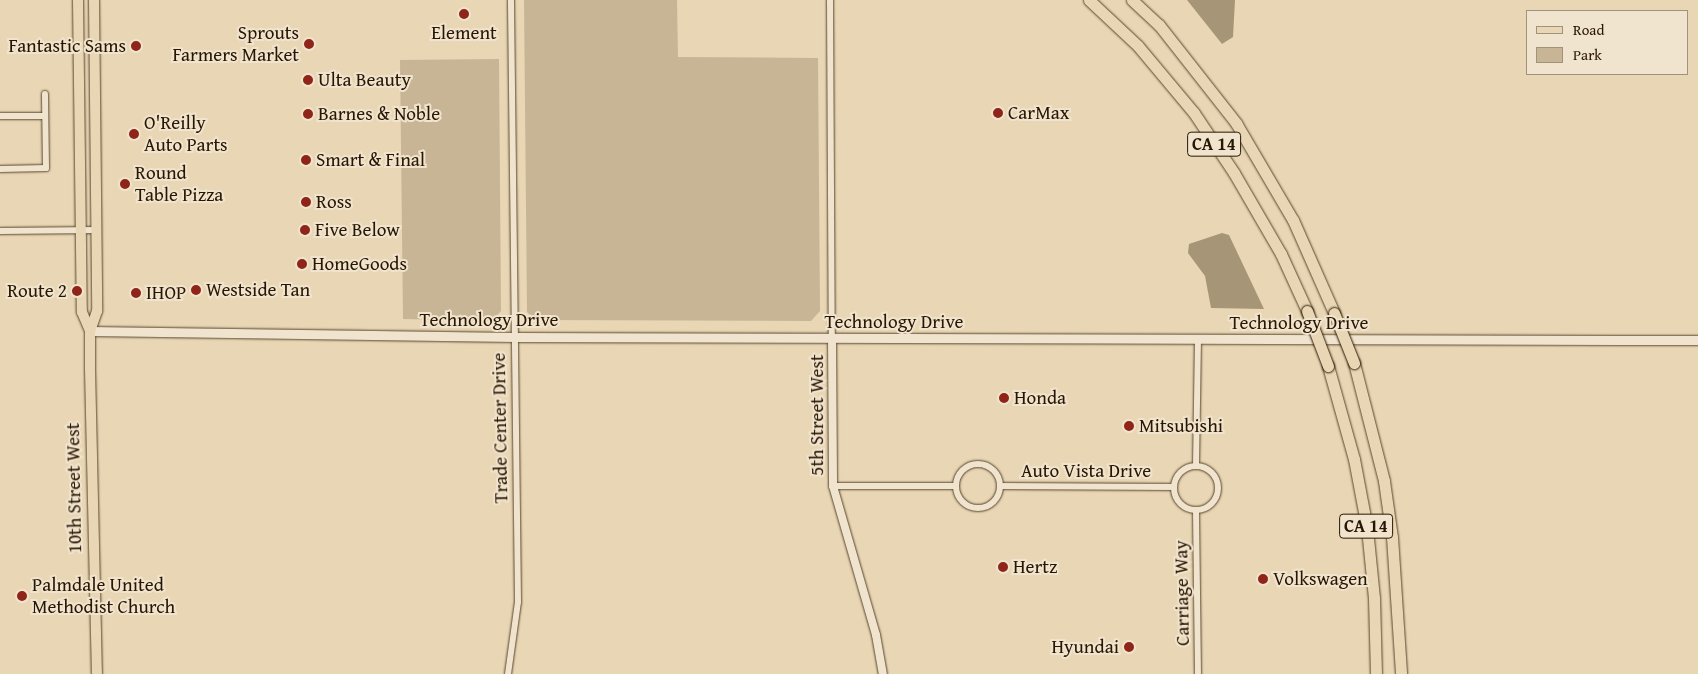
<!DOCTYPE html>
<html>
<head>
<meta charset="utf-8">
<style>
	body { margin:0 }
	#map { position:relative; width:1698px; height:674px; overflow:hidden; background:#e9d6b4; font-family:"Gentium Book Plus",serif }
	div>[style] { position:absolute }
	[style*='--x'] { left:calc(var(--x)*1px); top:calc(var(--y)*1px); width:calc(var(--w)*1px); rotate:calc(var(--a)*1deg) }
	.green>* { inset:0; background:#c8b596 }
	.water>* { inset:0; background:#a79577 }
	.roads { filter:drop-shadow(0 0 1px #58462e) drop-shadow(0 0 1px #58462e) }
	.minor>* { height:6px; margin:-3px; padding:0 3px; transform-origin:3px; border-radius:3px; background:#f1e4ce }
	.minor>.ring { margin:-3px; padding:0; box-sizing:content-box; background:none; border:6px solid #f1e4ce; border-radius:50% }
	.tertiary>* { height:8px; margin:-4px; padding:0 4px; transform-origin:4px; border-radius:4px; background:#f1e4ce }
	.secondary>* { height:9px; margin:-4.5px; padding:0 4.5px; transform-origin:4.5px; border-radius:4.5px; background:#f1e4ce }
	.primary>* { height:10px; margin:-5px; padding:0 5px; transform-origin:5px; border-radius:5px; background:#e9d6b4 }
	.motorway>* { height:11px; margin:-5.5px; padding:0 5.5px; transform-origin:5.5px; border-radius:5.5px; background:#e9d6b4 }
	.bridges { filter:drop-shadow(0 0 1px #281601) drop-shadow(0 0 1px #281601) }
	.motorway-bridge>* { height:11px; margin:-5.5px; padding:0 5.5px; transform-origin:5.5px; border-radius:5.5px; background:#e9d6b4 }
	.dots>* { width:14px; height:14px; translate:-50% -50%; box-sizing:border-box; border:2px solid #f1e4ce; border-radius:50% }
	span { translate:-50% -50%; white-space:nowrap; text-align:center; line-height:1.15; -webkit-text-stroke:4px #f1e4ce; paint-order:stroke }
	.shield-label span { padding:1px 4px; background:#f1e4ce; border:1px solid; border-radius:4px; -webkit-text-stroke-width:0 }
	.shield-label { font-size:18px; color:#281601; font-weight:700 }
	.poi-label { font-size:19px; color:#281601 }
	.right { translate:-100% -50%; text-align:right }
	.left { translate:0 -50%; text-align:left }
	.street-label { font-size:19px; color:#281601 }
	.legend { position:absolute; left:1526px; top:10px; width:162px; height:65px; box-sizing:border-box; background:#f1e4ce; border:1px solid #a1927c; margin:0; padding:6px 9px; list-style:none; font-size:15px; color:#281601 }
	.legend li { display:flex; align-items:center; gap:10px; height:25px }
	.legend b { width:25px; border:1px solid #a1927c }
</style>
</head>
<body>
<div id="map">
	<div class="green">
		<i style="clip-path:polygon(524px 0,677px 0,678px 57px,818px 58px,820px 311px,811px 321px,535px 320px,527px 312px)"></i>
		<i style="clip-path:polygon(499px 59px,501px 311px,492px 321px,403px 319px,400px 60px)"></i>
	</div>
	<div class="water">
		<i style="clip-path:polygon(1187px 0,1235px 0,1233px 37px,1222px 44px)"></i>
		<i style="clip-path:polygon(1222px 233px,1229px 235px,1264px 309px,1211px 308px,1205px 276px,1188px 253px,1189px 244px)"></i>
	</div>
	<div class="roads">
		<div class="minor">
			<i style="--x:830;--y:0;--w:337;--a:89.7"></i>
			<i style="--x:0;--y:116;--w:45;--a:0"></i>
			<i style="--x:0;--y:169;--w:46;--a:-1.2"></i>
			<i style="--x:46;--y:168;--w:74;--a:-90.8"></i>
			<i style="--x:0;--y:231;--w:97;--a:-0.6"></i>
			<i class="ring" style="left:956px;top:464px;width:38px;height:38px"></i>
			<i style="--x:1196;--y:466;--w:127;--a:-89.1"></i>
			<i class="ring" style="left:1174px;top:466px;width:38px;height:38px"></i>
			<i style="--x:833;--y:486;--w:122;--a:0"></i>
			<i style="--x:1000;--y:486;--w:173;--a:0.3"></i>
			<i style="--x:1196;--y:511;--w:163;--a:89.3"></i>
			<i style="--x:508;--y:674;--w:73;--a:-82.1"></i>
			<i style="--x:518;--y:602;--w:602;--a:-90.67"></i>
		</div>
		<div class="tertiary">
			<i style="--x:832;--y:337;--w:149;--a:89.6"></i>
			<i style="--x:833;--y:486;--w:155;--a:73.9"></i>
			<i style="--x:876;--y:635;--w:40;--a:80"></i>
		</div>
		<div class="secondary">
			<i style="--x:90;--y:331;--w:424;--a:0.8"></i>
			<i style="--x:514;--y:337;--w:1184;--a:0.15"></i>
		</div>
		<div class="primary">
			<i style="--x:78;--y:0;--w:312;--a:89.3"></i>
			<i style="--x:82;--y:312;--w:21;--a:67"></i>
			<i style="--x:94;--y:0;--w:311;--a:89.4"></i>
			<i style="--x:97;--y:311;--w:21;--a:109"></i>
			<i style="--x:90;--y:331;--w:38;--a:90"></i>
			<i style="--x:90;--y:369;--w:305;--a:88.7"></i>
		</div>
		<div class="motorway">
			<i style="--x:1089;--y:0;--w:67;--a:43.2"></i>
			<i style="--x:1138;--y:46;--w:87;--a:50.1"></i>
			<i style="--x:1194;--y:113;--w:72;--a:56.3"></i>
			<i style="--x:1234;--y:173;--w:94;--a:59.9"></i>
			<i style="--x:1281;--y:254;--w:63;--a:65.5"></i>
			<i style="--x:1132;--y:0;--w:37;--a:43"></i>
			<i style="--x:1159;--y:25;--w:125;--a:51.8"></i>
			<i style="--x:1236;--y:123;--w:113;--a:59.6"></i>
			<i style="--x:1293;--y:220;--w:102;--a:66.2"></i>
			<i style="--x:1354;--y:363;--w:122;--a:75.7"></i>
			<i style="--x:1384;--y:481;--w:57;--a:81.9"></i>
			<i style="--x:1392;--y:537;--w:137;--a:86.2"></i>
			<i style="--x:1328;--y:366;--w:97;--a:74.4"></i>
			<i style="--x:1354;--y:459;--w:70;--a:79.3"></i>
			<i style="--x:1367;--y:528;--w:70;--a:84.3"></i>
			<i style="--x:1374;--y:598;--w:76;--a:88.5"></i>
		</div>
	</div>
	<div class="bridges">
		<div class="motorway-bridge">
			<i style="--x:1307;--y:311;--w:59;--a:69.1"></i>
			<i style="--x:1334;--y:313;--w:54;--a:68.2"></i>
		</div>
	</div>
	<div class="dots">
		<i style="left:464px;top:14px;background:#8f2418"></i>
		<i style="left:309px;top:44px;background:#8f2418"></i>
		<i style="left:136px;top:46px;background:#8f2418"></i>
		<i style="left:308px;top:80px;background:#8f2418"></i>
		<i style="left:998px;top:113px;background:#8f2418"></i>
		<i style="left:308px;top:114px;background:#8f2418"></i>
		<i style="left:134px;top:134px;background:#8f2418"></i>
		<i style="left:306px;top:160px;background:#8f2418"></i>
		<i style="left:125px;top:184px;background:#8f2418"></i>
		<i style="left:306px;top:202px;background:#8f2418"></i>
		<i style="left:305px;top:230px;background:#8f2418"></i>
		<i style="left:302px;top:264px;background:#8f2418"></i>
		<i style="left:196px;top:290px;background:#8f2418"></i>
		<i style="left:77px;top:291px;background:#8f2418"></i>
		<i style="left:136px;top:293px;background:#8f2418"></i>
		<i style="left:1004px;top:398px;background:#8f2418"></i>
		<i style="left:1129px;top:426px;background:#8f2418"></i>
		<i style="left:1003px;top:567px;background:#8f2418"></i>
		<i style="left:1263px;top:579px;background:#8f2418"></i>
		<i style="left:22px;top:596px;background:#8f2418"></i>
		<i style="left:1129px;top:647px;background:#8f2418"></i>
	</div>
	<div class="shield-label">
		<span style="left:1214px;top:144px">CA 14</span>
		<span style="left:1366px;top:526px">CA 14</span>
	</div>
	<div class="poi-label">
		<span class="right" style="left:299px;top:44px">Sprouts<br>Farmers Market</span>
		<span style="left:464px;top:33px">Element</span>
		<span class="right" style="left:126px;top:46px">Fantastic Sams</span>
		<span class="left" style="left:318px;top:80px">Ulta Beauty</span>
		<span class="left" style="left:1008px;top:113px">CarMax</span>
		<span class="left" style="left:318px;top:114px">Barnes &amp; Noble</span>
		<span class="left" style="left:144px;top:134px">O'Reilly<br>Auto Parts</span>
		<span class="left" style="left:316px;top:160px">Smart &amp; Final</span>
		<span class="left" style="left:135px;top:184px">Round<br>Table Pizza</span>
		<span class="left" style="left:316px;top:202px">Ross</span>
		<span class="left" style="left:315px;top:230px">Five Below</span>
		<span class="left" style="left:312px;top:264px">HomeGoods</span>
		<span class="left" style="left:206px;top:290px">Westside Tan</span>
		<span class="right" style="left:67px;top:291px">Route 2</span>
		<span class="left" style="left:146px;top:293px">IHOP</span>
		<span class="left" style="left:1014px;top:398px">Honda</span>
		<span class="left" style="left:1139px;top:426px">Mitsubishi</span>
		<span class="left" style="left:1013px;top:567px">Hertz</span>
		<span class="left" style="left:1273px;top:579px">Volkswagen</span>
		<span class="left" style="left:32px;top:596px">Palmdale United<br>Methodist Church</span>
		<span class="right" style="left:1119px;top:647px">Hyundai</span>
	</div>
	<div class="street-label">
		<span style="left:489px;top:320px">Technology Drive</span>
		<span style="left:894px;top:322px">Technology Drive</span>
		<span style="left:1299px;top:323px">Technology Drive</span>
		<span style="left:817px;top:415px;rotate:-90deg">5th Street West</span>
		<span style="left:500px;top:428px;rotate:-91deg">Trade Center Drive</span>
		<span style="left:1086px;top:471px">Auto Vista Drive</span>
		<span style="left:74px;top:488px;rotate:-91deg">10th Street West</span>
		<span style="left:1182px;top:593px;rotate:-91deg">Carriage Way</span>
	</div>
	<ul class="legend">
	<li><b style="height:6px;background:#e9d6b4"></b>Road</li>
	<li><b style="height:14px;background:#c8b596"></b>Park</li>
	</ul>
</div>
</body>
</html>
